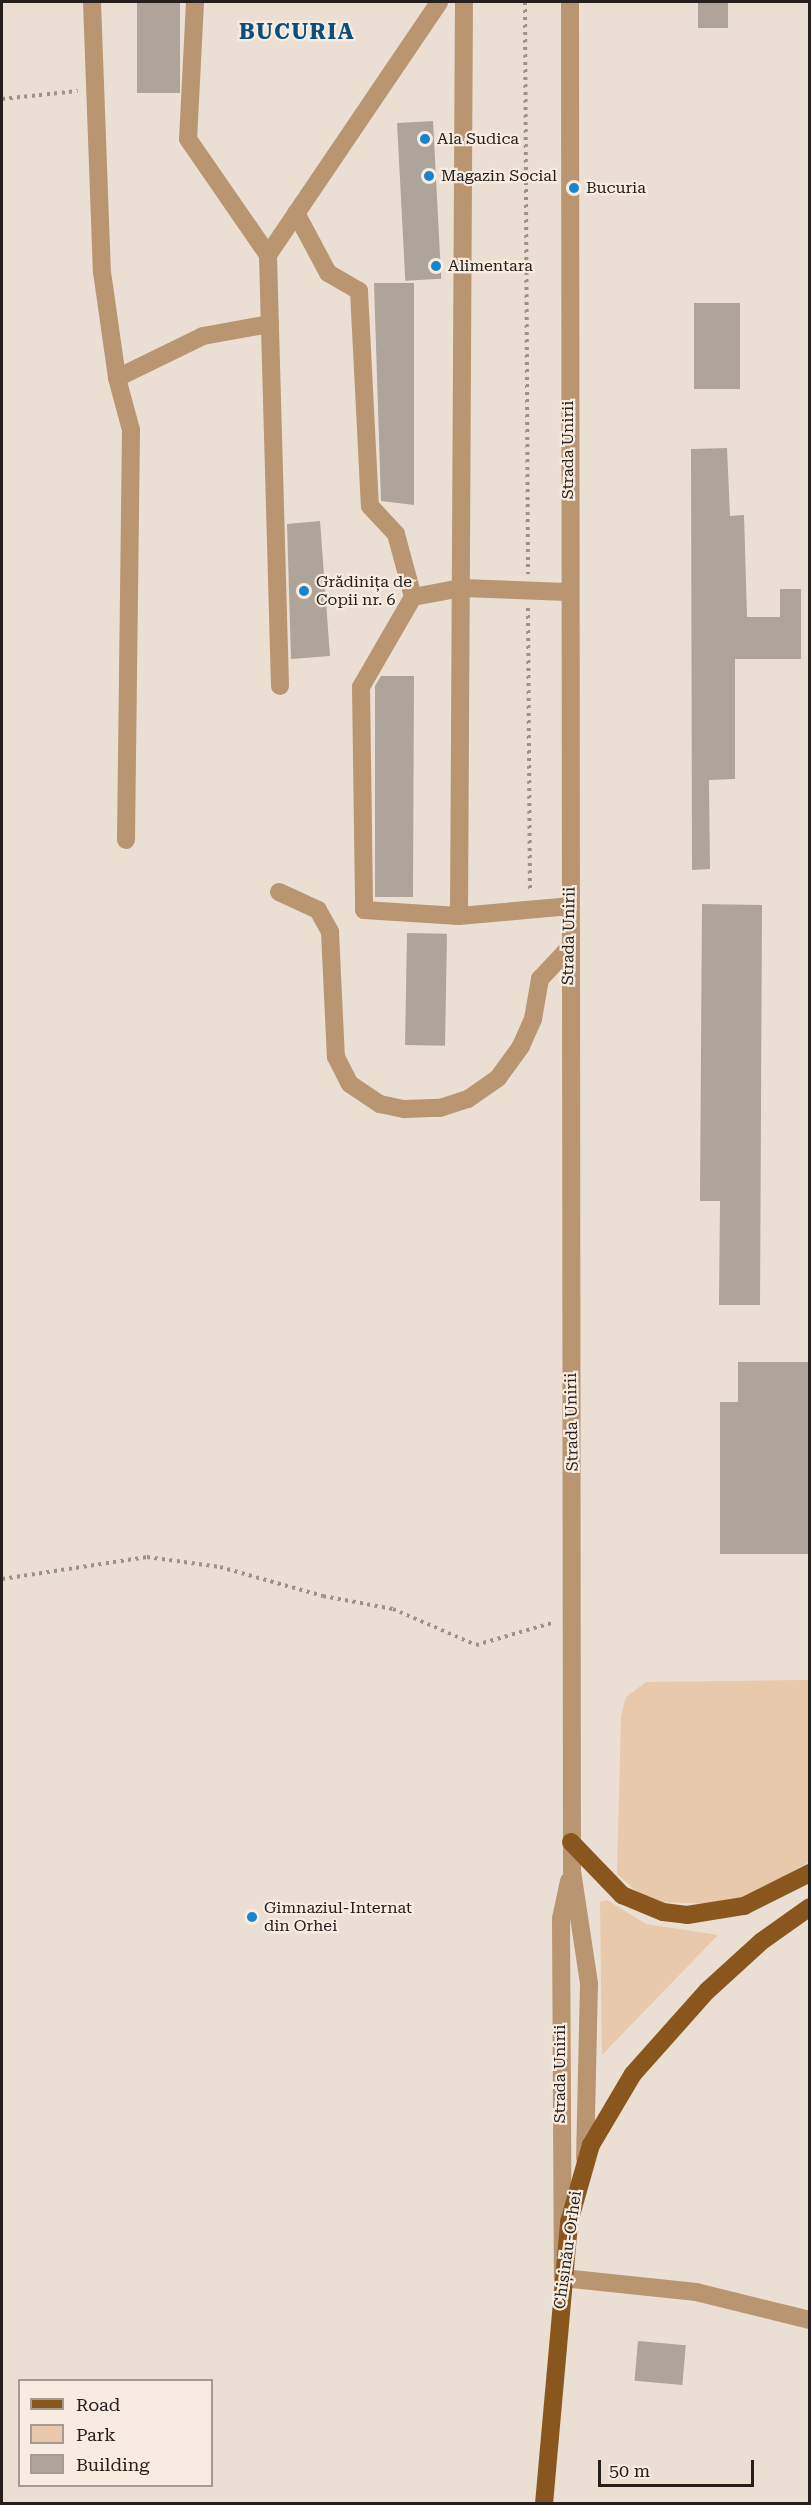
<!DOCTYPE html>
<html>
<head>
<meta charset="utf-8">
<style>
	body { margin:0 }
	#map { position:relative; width:811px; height:2505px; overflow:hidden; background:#ebdfd3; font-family:"Roboto Serif",serif }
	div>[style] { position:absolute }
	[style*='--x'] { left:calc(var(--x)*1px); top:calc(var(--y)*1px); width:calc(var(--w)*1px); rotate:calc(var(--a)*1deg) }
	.green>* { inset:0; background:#e8c9ab }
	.building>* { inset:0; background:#afa499; transform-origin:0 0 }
	.path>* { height:4px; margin-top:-2px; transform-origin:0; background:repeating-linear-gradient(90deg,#9b9289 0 3px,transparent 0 7.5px) }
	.minor>* { height:18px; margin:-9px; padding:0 9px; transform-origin:9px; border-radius:9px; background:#b99572 }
	.major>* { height:18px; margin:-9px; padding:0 9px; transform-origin:9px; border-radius:9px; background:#89571d }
	.dots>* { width:16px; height:16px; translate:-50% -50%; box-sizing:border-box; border:3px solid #f8ece0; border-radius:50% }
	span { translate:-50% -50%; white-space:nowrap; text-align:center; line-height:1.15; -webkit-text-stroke:4.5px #f8ece0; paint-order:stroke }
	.poi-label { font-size:16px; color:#25201c }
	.left { translate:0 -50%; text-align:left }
	.street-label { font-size:16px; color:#25201c }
	.district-label { font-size:22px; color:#0b4f7e; font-weight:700; letter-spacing:1.5px }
	.frame { position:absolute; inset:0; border:3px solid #25201c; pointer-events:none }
	.legend { position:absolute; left:18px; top:2379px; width:195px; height:108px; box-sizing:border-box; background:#f8ece0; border:2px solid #a49a92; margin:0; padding:8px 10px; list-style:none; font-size:18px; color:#25201c }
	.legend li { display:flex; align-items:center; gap:12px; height:30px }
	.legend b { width:30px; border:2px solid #a49a92 }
	.scale { position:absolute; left:598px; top:2460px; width:156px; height:27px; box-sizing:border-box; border:3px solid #25201c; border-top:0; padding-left:8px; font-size:18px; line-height:21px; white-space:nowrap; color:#25201c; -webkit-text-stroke:4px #f8ece0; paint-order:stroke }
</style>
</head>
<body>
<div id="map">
	<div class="green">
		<i style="clip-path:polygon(809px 1680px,809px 1862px,751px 1894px,720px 1904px,655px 1902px,635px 1890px,617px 1874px,621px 1716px,626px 1697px,646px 1682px)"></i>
		<i style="clip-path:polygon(607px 1900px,646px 1924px,718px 1935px,602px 2055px,600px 1902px)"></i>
	</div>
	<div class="building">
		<i style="left:137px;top:2px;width:43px;height:91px"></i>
		<i style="left:698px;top:2px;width:30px;height:26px"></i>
		<i style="left:433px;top:121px;width:158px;height:36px;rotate:87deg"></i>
		<i style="clip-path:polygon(374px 283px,414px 283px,414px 505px,381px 501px)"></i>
		<i style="left:694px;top:303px;width:46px;height:86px"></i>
		<i style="clip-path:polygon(727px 448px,730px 516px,744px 515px,747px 617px,780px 617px,780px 589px,801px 589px,801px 659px,735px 659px,735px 779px,709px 780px,710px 869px,692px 870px,691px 449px)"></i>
		<i style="clip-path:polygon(320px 521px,330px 656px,291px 659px,287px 524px)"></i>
		<i style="clip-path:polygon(381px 676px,414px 676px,413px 897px,375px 897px,375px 686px)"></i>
		<i style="clip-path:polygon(702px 904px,762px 905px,760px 1305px,719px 1305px,720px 1201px,700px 1201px)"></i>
		<i style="left:407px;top:933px;width:40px;height:112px;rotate:1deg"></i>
		<i style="clip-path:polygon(738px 1362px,810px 1362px,810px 1554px,720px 1554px,720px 1402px,738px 1402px)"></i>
		<i style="left:638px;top:2341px;width:48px;height:40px;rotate:5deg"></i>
	</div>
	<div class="path">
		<i style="--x:525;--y:2;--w:572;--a:89.7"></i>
		<i style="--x:2;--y:99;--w:76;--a:-6"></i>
		<i style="--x:528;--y:608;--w:284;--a:89.6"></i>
		<i style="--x:2;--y:1579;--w:147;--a:-8.6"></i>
		<i style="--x:147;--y:1557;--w:74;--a:7.8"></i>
		<i style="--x:220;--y:1567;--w:107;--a:15.7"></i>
		<i style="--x:323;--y:1596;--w:71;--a:10.5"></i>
		<i style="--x:393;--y:1609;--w:90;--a:23.4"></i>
		<i style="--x:476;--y:1645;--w:82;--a:-16.2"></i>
	</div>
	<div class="minor">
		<i style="--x:92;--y:2;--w:270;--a:87.9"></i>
		<i style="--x:102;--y:272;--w:107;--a:81.9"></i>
		<i style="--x:117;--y:378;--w:54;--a:74.9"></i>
		<i style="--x:131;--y:430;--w:410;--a:90.7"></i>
		<i style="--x:195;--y:2;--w:137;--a:92.9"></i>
		<i style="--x:188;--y:139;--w:141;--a:55.4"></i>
		<i style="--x:570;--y:2;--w:1869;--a:89.94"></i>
		<i style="--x:572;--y:1871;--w:114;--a:81.4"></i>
		<i style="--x:589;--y:1984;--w:174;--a:91.3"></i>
		<i style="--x:296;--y:213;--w:68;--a:61.9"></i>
		<i style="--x:328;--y:273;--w:36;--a:30"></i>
		<i style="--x:359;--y:291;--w:215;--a:87.1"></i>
		<i style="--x:370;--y:506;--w:38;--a:47"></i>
		<i style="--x:396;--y:534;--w:65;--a:74.9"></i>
		<i style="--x:413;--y:597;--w:104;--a:120"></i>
		<i style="--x:361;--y:687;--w:223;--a:89.2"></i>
		<i style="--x:364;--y:910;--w:95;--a:3.6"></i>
		<i style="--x:459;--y:916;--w:111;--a:-5.1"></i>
		<i style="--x:117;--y:378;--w:96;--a:-26"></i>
		<i style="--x:203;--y:336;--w:68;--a:-10.2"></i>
		<i style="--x:413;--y:597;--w:50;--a:-10.4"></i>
		<i style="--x:462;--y:588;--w:105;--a:2.2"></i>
		<i style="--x:280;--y:686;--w:431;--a:-91.6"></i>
		<i style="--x:268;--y:255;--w:305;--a:-55.9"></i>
		<i style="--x:279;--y:892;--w:43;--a:24.8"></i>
		<i style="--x:318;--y:910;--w:25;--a:61"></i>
		<i style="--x:330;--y:932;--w:125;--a:87.3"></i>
		<i style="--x:336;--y:1057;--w:30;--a:63"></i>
		<i style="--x:350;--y:1084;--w:36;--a:34"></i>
		<i style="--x:380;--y:1104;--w:25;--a:12"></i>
		<i style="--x:404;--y:1109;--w:36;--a:-2"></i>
		<i style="--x:440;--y:1108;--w:29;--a:-18"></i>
		<i style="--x:468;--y:1099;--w:37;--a:-35"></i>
		<i style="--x:498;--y:1078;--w:39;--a:-54"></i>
		<i style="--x:521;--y:1046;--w:30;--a:-66"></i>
		<i style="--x:533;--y:1019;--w:41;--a:-80.1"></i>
		<i style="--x:540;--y:979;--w:41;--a:-47"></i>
		<i style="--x:459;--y:916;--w:914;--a:-89.69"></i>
		<i style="--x:569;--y:1881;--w:39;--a:102"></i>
		<i style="--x:561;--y:1919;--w:359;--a:89.7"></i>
		<i style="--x:563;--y:2278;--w:134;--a:6"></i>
		<i style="--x:696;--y:2292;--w:117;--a:13.8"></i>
	</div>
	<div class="major">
		<i style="--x:571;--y:1842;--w:74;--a:46.1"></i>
		<i style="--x:622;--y:1895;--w:44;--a:22.5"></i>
		<i style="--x:663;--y:1912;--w:24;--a:7"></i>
		<i style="--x:687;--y:1915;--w:58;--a:-9"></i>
		<i style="--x:744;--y:1906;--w:74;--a:-26.6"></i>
		<i style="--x:544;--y:2504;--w:283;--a:-84.9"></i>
		<i style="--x:569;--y:2222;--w:80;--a:-74.1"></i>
		<i style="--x:591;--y:2145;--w:82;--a:-59.4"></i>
		<i style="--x:633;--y:2074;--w:111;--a:-48.3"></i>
		<i style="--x:707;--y:1991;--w:74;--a:-42.3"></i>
		<i style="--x:762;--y:1941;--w:59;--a:-35.3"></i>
	</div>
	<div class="dots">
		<i style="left:425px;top:139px;background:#1984ce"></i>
		<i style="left:429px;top:176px;background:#1984ce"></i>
		<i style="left:574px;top:188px;background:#1984ce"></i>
		<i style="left:436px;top:266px;background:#1984ce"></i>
		<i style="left:304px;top:591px;background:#1984ce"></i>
		<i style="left:252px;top:1917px;background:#1984ce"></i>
	</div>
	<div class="poi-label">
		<span class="left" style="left:437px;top:139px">Ala Sudica</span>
		<span class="left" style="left:441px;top:176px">Magazin Social</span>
		<span class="left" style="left:586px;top:188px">Bucuria</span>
		<span class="left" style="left:448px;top:266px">Alimentara</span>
		<span class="left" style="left:316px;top:591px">Grădinița de<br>Copii nr. 6</span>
		<span class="left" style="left:264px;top:1917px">Gimnaziul-Internat<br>din Orhei</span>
	</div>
	<div class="street-label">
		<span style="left:568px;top:450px;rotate:-90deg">Strada Unirii</span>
		<span style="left:569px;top:936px;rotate:-89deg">Strada Unirii</span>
		<span style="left:572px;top:1422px;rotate:-91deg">Strada Unirii</span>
		<span style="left:560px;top:2074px;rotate:-90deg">Strada Unirii</span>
		<span style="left:568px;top:2250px;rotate:-82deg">Chișinău-Orhei</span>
	</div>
	<div class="district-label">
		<span style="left:297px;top:32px">BUCURIA</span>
	</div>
	<div class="frame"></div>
	<ul class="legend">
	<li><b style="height:8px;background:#89571d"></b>Road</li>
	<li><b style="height:16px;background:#e8c9ab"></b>Park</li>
	<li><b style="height:16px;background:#afa499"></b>Building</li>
	</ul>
	<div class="scale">50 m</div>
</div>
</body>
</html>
